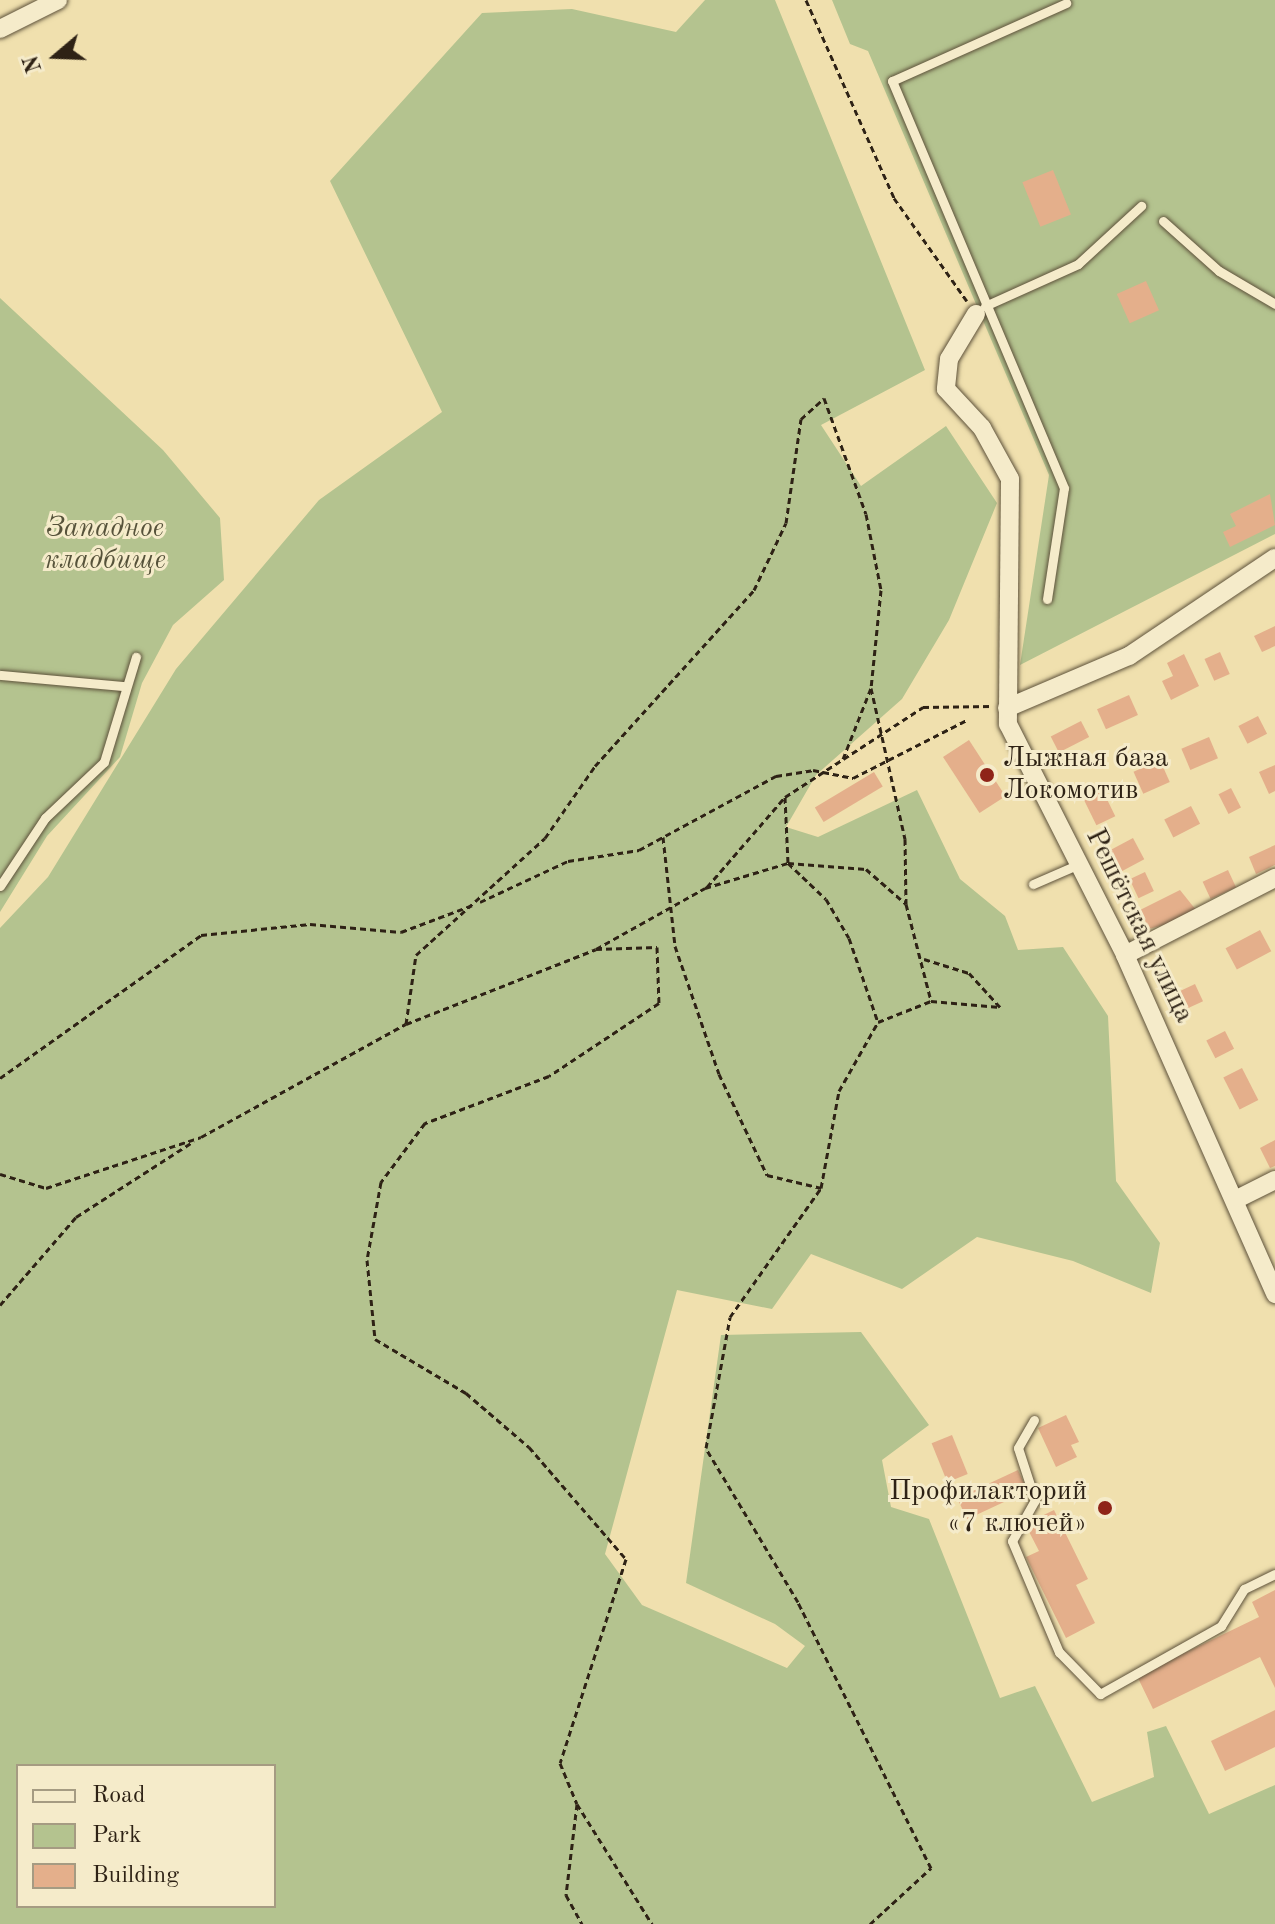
<!DOCTYPE html>
<html>
<head>
<meta charset="utf-8">
<style>
	body { margin:0 }
	#map { position:relative; width:1275px; height:1924px; overflow:hidden; background:#f0e0ae; font-family:"Old Standard TT",serif }
	div>[style] { position:absolute }
	[style*='--x'] { left:calc(var(--x)*1px); top:calc(var(--y)*1px); width:calc(var(--w)*1px); rotate:calc(var(--a)*1deg) }
	.green>* { inset:0; background:#b4c38f }
	.building>* { inset:0; background:#e4af8b; transform-origin:0 0 }
	.path>* { height:3px; margin-top:-1.5px; transform-origin:0; background:repeating-linear-gradient(90deg,#2e2215 0 6px,transparent 0 10px) }
	.roads { filter:drop-shadow(0 0 2px #5e523b) drop-shadow(0 0 2px #5e523b) }
	.lane>* { height:9px; margin:-4.5px; padding:0 4.5px; transform-origin:4.5px; border-radius:4.5px; background:#f5ebca }
	.street>* { height:18px; margin:-9px; padding:0 9px; transform-origin:9px; border-radius:9px; background:#f5ebca }
	.dots>* { width:22px; height:22px; translate:-50% -50%; box-sizing:border-box; border:4px solid #f5ebca; border-radius:50% }
	span { translate:-50% -50%; white-space:nowrap; text-align:center; line-height:1.15; -webkit-text-stroke:6px #f5ebca; paint-order:stroke }
	.park-label { font-size:28px; color:#56523a; font-style:italic }
	.poi-label { font-size:28px; color:#2e2215 }
	.left { translate:0 -50%; text-align:left }
	.right { translate:-100% -50%; text-align:right }
	.street-label { font-size:28px; color:#2e2215 }
	.legend { position:absolute; left:16px; top:1764px; width:260px; height:144px; box-sizing:border-box; background:#f5ebca; border:2px solid #a59b82; margin:0; padding:10px 14px; list-style:none; font-size:24px; color:#2e2215 }
	.legend li { display:flex; align-items:center; gap:16px; height:40px }
	.legend b { width:40px; border:2px solid #a59b82 }
	.north { position:absolute; left:16px; top:16px; width:80px; height:80px; -webkit-text-stroke:6px #f5ebca; paint-order:stroke; rotate:251deg; font-size:22px; font-weight:700; line-height:32px; text-align:center; color:#2e2215 }
	.north::after { content:''; display:block; margin:auto; width:28px; height:36px; background:#2e2215; clip-path:polygon(50% 0,100% 100%,50% 72%,0 100%) }
</style>
</head>
<body>
<div id="map">
	<div class="green">
		<i style="clip-path:polygon(evenodd,705px 0,775px 0,925px 370px,821px 425px,861px 486px,946px 426px,997px 503px,949px 620px,902px 699px,816px 775px,786px 827px,818px 837px,917px 790px,960px 879px,1005px 916px,1018px 950px,1063px 947px,1108px 1016px,1116px 1181px,1160px 1243px,1151px 1293px,1073px 1261px,977px 1237px,902px 1289px,811px 1254px,772px 1309px,677px 1290px,605px 1554px,642px 1605px,787px 1668px,805px 1646px,775px 1624px,686px 1583px,721px 1335px,861px 1332px,929px 1425px,882px 1460px,891px 1507px,929px 1519px,1000px 1698px,1035px 1686px,1092px 1802px,1154px 1777px,1147px 1732px,1166px 1726px,1209px 1814px,1275px 1785px,1275px 1924px,0 1924px,0 928px,48px 877px,176px 669px,319px 500px,442px 412px,330px 181px,482px 13px,572px 9px,676px 32px,705px 0,18px 1766px,274px 1766px,274px 1906px,18px 1906px,18px 1766px)"></i>
		<i style="clip-path:polygon(832px 0,1275px 0,1275px 534px,1020px 665px,1049px 475px,868px 51px,850px 44px)"></i>
		<i style="clip-path:polygon(0 298px,163px 450px,220px 518px,224px 580px,173px 625px,142px 683px,120px 757px,47px 836px,0 912px)"></i>
	</div>
	<div class="building">
		<i style="left:1053px;top:170px;width:48px;height:33px;rotate:68deg"></i>
		<i style="left:1146px;top:281px;width:32px;height:32px;rotate:66deg"></i>
		<i style="clip-path:polygon(1270px 494px,1275px 525px,1230px 547px,1223px 532px,1236px 526px,1230px 514px)"></i>
		<i style="clip-path:polygon(1275px 626px,1275px 646px,1262px 652px,1254px 636px)"></i>
		<i style="left:1220px;top:652px;width:24px;height:17px;rotate:66deg"></i>
		<i style="clip-path:polygon(1184px 654px,1199px 686px,1171px 700px,1162px 681px,1173px 676px,1167px 663px)"></i>
		<i style="left:1129px;top:695px;width:22px;height:35px;rotate:66deg"></i>
		<i style="left:1258px;top:716px;width:20px;height:22px;rotate:63deg"></i>
		<i style="left:1081px;top:721px;width:18px;height:34px;rotate:63deg"></i>
		<i style="left:1209px;top:737px;width:23px;height:30px;rotate:67deg"></i>
		<i style="left:969px;top:740px;width:67px;height:31px;rotate:57deg"></i>
		<i style="left:1160px;top:760px;width:24px;height:29px;rotate:66deg"></i>
		<i style="clip-path:polygon(1275px 765px,1275px 791px,1269px 794px,1259px 772px)"></i>
		<i style="left:874px;top:772px;width:17px;height:69px;rotate:59deg"></i>
		<i style="left:1231px;top:788px;width:22px;height:14px;rotate:63deg"></i>
		<i style="left:1103px;top:791px;width:28px;height:21px;rotate:64deg"></i>
		<i style="left:1191px;top:806px;width:20px;height:30px;rotate:63deg"></i>
		<i style="left:1133px;top:838px;width:24px;height:26px;rotate:62deg"></i>
		<i style="clip-path:polygon(1275px 845px,1275px 865px,1256px 874px,1249px 857px)"></i>
		<i style="left:1228px;top:870px;width:19px;height:28px;rotate:65deg"></i>
		<i style="left:1145px;top:872px;width:21px;height:17px;rotate:65deg"></i>
		<i style="clip-path:polygon(1180px 890px,1200px 915px,1149px 929px,1140px 910px)"></i>
		<i style="left:1260px;top:930px;width:24px;height:39px;rotate:62deg"></i>
		<i style="left:1195px;top:984px;width:19px;height:24px;rotate:65deg"></i>
		<i style="left:1225px;top:1031px;width:20px;height:21px;rotate:63deg"></i>
		<i style="left:1242px;top:1068px;width:36px;height:21px;rotate:63deg"></i>
		<i style="clip-path:polygon(1275px 1140px,1275px 1166px,1270px 1168px,1260px 1148px)"></i>
		<i style="clip-path:polygon(1066px 1415px,1079px 1442px,1071px 1445px,1077px 1457px,1056px 1467px,1038px 1428px)"></i>
		<i style="left:952px;top:1435px;width:42px;height:22px;rotate:68deg"></i>
		<i style="left:1018px;top:1470px;width:23px;height:67px;rotate:65deg"></i>
		<i style="clip-path:polygon(1054px 1510px,1088px 1579px,1076px 1585px,1095px 1623px,1066px 1638px,1026px 1557px,1039px 1551px,1025px 1524px)"></i>
		<i style="clip-path:polygon(1275px 1590px,1275px 1688px,1260px 1657px,1153px 1709px,1137px 1676px,1259px 1617px,1252px 1602px)"></i>
		<i style="clip-path:polygon(1275px 1710px,1275px 1747px,1225px 1771px,1211px 1741px)"></i>
	</div>
	<div class="path">
		<i style="--x:806;--y:0;--w:217;--a:66"></i>
		<i style="--x:894;--y:198;--w:126;--a:54.7"></i>
		<i style="--x:843;--y:759;--w:76;--a:-68.5"></i>
		<i style="--x:785;--y:797;--w:66;--a:87.4"></i>
		<i style="--x:788;--y:863;--w:52;--a:43.5"></i>
		<i style="--x:826;--y:899;--w:45;--a:59.5"></i>
		<i style="--x:849;--y:938;--w:89;--a:71"></i>
		<i style="--x:663;--y:837;--w:110;--a:83.7"></i>
		<i style="--x:675;--y:946;--w:135;--a:71"></i>
		<i style="--x:719;--y:1074;--w:112;--a:64.6"></i>
		<i style="--x:767;--y:1175;--w:56;--a:13.5"></i>
		<i style="--x:707;--y:887;--w:119;--a:-49.1"></i>
		<i style="--x:785;--y:797;--w:165;--a:-33.1"></i>
		<i style="--x:923;--y:707;--w:69;--a:-0.8"></i>
		<i style="--x:480;--y:902;--w:97;--a:-25"></i>
		<i style="--x:568;--y:861;--w:72;--a:-8.8"></i>
		<i style="--x:639;--y:850;--w:156;--a:-28.4"></i>
		<i style="--x:776;--y:776;--w:37;--a:-9"></i>
		<i style="--x:813;--y:770;--w:41;--a:11.3"></i>
		<i style="--x:853;--y:778;--w:128;--a:-27"></i>
		<i style="--x:596;--y:949;--w:61;--a:-1.9"></i>
		<i style="--x:657;--y:947;--w:56;--a:88"></i>
		<i style="--x:659;--y:1003;--w:132;--a:146.4"></i>
		<i style="--x:549;--y:1076;--w:133;--a:159.2"></i>
		<i style="--x:425;--y:1123;--w:74;--a:126.7"></i>
		<i style="--x:381;--y:1182;--w:79;--a:100.2"></i>
		<i style="--x:367;--y:1260;--w:79;--a:84.2"></i>
		<i style="--x:375;--y:1339;--w:106;--a:30.7"></i>
		<i style="--x:466;--y:1393;--w:83;--a:40.6"></i>
		<i style="--x:529;--y:1447;--w:148;--a:49.1"></i>
		<i style="--x:626;--y:1559;--w:214;--a:107.9"></i>
		<i style="--x:560;--y:1763;--w:44;--a:67.5"></i>
		<i style="--x:577;--y:1804;--w:142;--a:58"></i>
		<i style="--x:924;--y:959;--w:47;--a:17.3"></i>
		<i style="--x:969;--y:973;--w:46;--a:47.6"></i>
		<i style="--x:406;--y:1024;--w:70;--a:-81.8"></i>
		<i style="--x:416;--y:955;--w:174;--a:-42.2"></i>
		<i style="--x:545;--y:838;--w:88;--a:-55.2"></i>
		<i style="--x:595;--y:766;--w:237;--a:-47.9"></i>
		<i style="--x:754;--y:590;--w:74;--a:-64.5"></i>
		<i style="--x:786;--y:523;--w:105;--a:-81.8"></i>
		<i style="--x:801;--y:419;--w:31;--a:-42"></i>
		<i style="--x:824;--y:398;--w:123;--a:70.1"></i>
		<i style="--x:866;--y:514;--w:77;--a:78.8"></i>
		<i style="--x:881;--y:590;--w:99;--a:95.8"></i>
		<i style="--x:871;--y:688;--w:155;--a:77.3"></i>
		<i style="--x:905;--y:839;--w:65;--a:89.1"></i>
		<i style="--x:906;--y:904;--w:100;--a:75.5"></i>
		<i style="--x:0;--y:1078;--w:247;--a:-35.4"></i>
		<i style="--x:201;--y:935;--w:110;--a:-5.8"></i>
		<i style="--x:310;--y:924;--w:91;--a:5"></i>
		<i style="--x:401;--y:932;--w:77;--a:-20.6"></i>
		<i style="--x:0;--y:1174;--w:48;--a:16.9"></i>
		<i style="--x:46;--y:1188;--w:163;--a:-18.2"></i>
		<i style="--x:201;--y:1137;--w:234;--a:-28.9"></i>
		<i style="--x:406;--y:1024;--w:204;--a:-21.5"></i>
		<i style="--x:596;--y:949;--w:125;--a:-29.2"></i>
		<i style="--x:705;--y:888;--w:87;--a:-16.8"></i>
		<i style="--x:788;--y:863;--w:78;--a:4.4"></i>
		<i style="--x:866;--y:869;--w:53;--a:41.2"></i>
		<i style="--x:0;--y:1305;--w:116;--a:-49.2"></i>
		<i style="--x:76;--y:1217;--w:140;--a:-32.8"></i>
		<i style="--x:577;--y:1804;--w:92;--a:96.9"></i>
		<i style="--x:566;--y:1895;--w:33;--a:61"></i>
		<i style="--x:870;--y:1924;--w:83;--a:-42.6"></i>
		<i style="--x:931;--y:1868;--w:297;--a:-116.6"></i>
		<i style="--x:798;--y:1602;--w:179;--a:-120.9"></i>
		<i style="--x:706;--y:1448;--w:133;--a:-79.6"></i>
		<i style="--x:730;--y:1317;--w:158;--a:-54.8"></i>
		<i style="--x:821;--y:1188;--w:99;--a:-79.5"></i>
		<i style="--x:839;--y:1091;--w:79;--a:-60.5"></i>
		<i style="--x:878;--y:1022;--w:57;--a:-21.6"></i>
		<i style="--x:931;--y:1001;--w:69;--a:5"></i>
	</div>
	<div class="roads">
		<div class="lane">
			<i style="--x:1163;--y:221;--w:75;--a:41.8"></i>
			<i style="--x:1219;--y:271;--w:65;--a:30.5"></i>
			<i style="--x:985;--y:306;--w:102;--a:-24.3"></i>
			<i style="--x:1078;--y:264;--w:86;--a:-42.6"></i>
			<i style="--x:1047;--y:599;--w:112;--a:-81.3"></i>
			<i style="--x:1064;--y:488;--w:442;--a:-112.9"></i>
			<i style="--x:892;--y:81;--w:191;--a:-24.1"></i>
			<i style="--x:0;--y:675;--w:124;--a:5.1"></i>
			<i style="--x:1033;--y:884;--w:48;--a:-23.4"></i>
			<i style="--x:0;--y:886;--w:82;--a:-56.5"></i>
			<i style="--x:45;--y:818;--w:81;--a:-43.5"></i>
			<i style="--x:104;--y:762;--w:110;--a:-73.1"></i>
			<i style="--x:1034;--y:1420;--w:32;--a:120"></i>
			<i style="--x:1018;--y:1448;--w:55;--a:71.9"></i>
			<i style="--x:1035;--y:1500;--w:47;--a:119.3"></i>
			<i style="--x:1012;--y:1541;--w:121;--a:67.1"></i>
			<i style="--x:1059;--y:1652;--w:59;--a:45.7"></i>
			<i style="--x:1100;--y:1694;--w:139;--a:-29.3"></i>
			<i style="--x:1221;--y:1626;--w:44;--a:-58.1"></i>
			<i style="--x:1244;--y:1589;--w:34;--a:-26"></i>
		</div>
		<div class="street">
			<i style="--x:0;--y:29;--w:65;--a:-26.6"></i>
			<i style="--x:976;--y:314;--w:52;--a:121"></i>
			<i style="--x:949;--y:359;--w:30;--a:96"></i>
			<i style="--x:946;--y:389;--w:53;--a:47.3"></i>
			<i style="--x:982;--y:428;--w:58;--a:61.2"></i>
			<i style="--x:1010;--y:479;--w:245;--a:90.5"></i>
			<i style="--x:1008;--y:724;--w:259;--a:63.1"></i>
			<i style="--x:1125;--y:955;--w:371;--a:66.1"></i>
			<i style="--x:1007;--y:708;--w:133;--a:-23.1"></i>
			<i style="--x:1129;--y:656;--w:176;--a:-33.9"></i>
			<i style="--x:1125;--y:955;--w:169;--a:-27.2"></i>
			<i style="--x:1239;--y:1198;--w:40;--a:-26.6"></i>
		</div>
	</div>
	<div class="dots">
		<i style="left:987px;top:775px;background:#8f2418"></i>
		<i style="left:1105px;top:1508px;background:#8f2418"></i>
	</div>
	<div class="park-label">
		<span style="left:105px;top:545px">Западное<br>кладбище</span>
	</div>
	<div class="poi-label">
		<span class="left" style="left:1003px;top:775px">Лыжная база<br>Локомотив</span>
		<span class="right" style="left:1087px;top:1508px">Профилакторий<br>«7 ключей»</span>
	</div>
	<div class="street-label">
		<span style="left:1139px;top:926px;rotate:64deg">Решётская улица</span>
	</div>
	<ul class="legend">
	<li><b style="height:10px;background:#f5ebca"></b>Road</li>
	<li><b style="height:22px;background:#b4c38f"></b>Park</li>
	<li><b style="height:22px;background:#e4af8b"></b>Building</li>
	</ul>
	<div class="north">N</div>
</div>
</body>
</html>
